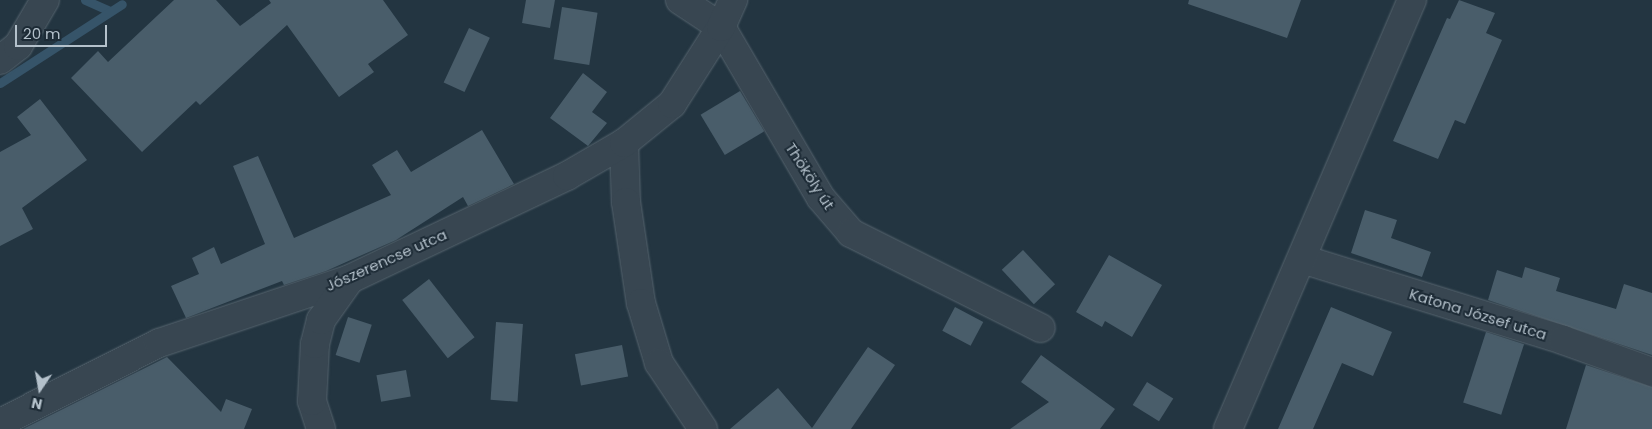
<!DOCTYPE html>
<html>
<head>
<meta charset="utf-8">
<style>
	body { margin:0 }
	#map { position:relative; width:1652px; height:429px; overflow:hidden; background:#233541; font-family:Poppins,sans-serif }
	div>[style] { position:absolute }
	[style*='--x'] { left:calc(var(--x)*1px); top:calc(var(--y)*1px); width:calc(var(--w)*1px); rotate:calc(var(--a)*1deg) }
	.stream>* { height:9px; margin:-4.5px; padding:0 4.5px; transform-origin:4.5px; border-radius:4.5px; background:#365469 }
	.building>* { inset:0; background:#495d6a; transform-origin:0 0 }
	.roads { filter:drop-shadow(0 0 1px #56646e) drop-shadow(0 0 1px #56646e) }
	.street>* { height:28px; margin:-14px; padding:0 14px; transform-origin:14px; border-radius:14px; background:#384651 }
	span { translate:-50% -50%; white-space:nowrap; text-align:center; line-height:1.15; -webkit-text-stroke:4px #1d2b36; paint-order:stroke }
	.street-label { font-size:15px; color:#b4c1cb }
	.north { position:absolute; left:15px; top:364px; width:50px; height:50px; -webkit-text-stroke:4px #1d2b36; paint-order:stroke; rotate:192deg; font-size:14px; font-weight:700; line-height:20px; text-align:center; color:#b4c1cb }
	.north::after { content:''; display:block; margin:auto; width:18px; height:22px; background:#b4c1cb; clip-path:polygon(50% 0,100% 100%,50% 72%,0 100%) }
	.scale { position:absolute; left:15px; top:25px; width:92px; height:22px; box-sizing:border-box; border:2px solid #b4c1cb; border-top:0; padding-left:6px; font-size:15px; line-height:18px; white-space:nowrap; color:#b4c1cb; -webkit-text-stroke:4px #1d2b36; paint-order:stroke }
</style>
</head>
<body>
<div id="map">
	<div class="stream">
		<i style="--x:85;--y:0;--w:27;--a:24"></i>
		<i style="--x:0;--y:83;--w:145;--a:-32.9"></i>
	</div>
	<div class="building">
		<i style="clip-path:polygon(174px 0,216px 0,240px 26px,271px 3px,269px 0,383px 0,408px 35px,368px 64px,374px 72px,339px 97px,287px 25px,200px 105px,196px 101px,142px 152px,71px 78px,98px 51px,108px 62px)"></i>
		<i style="clip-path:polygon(526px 0,555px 0,550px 28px,522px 23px)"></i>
		<i style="clip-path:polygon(1189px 0,1301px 0,1287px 38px,1188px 4px)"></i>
		<i style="clip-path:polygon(1459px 0,1495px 13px,1486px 33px,1502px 40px,1465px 124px,1455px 120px,1438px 159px,1393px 141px,1447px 18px,1450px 19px)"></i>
		<i style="left:562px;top:7px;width:36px;height:53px;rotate:9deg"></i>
		<i style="left:469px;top:28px;width:23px;height:60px;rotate:25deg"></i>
		<i style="clip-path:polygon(583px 73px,607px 92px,592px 112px,607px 123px,588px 146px,550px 118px)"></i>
		<i style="left:740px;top:91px;width:47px;height:46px;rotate:59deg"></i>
		<i style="clip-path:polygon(40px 99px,87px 160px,22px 208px,33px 229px,0 246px,0 152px,31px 135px,17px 117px)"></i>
		<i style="clip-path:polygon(482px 130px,514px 184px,468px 206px,463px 197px,396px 240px,326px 271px,284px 285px,282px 281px,186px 318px,171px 286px,199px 274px,192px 258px,214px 247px,221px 264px,265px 244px,233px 166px,258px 156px,294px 238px,391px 195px,372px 165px,397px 150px,411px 172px)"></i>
		<i style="clip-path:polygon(1365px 210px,1397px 220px,1391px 238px,1431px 252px,1422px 277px,1351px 253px)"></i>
		<i style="left:1023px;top:250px;width:47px;height:29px;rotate:47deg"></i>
		<i style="clip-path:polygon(1109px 255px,1162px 285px,1132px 337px,1105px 321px,1102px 327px,1076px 312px)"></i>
		<i style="clip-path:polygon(1525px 267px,1560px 278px,1556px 291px,1616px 309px,1624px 284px,1652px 293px,1652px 355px,1488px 300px,1497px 270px,1522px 278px)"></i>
		<i style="left:429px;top:279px;width:74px;height:34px;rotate:52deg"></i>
		<i style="left:955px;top:307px;width:32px;height:27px;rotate:28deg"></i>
		<i style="clip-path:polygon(1331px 307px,1392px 332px,1373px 376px,1342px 363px,1313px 429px,1278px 429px)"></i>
		<i style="left:348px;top:317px;width:25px;height:40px;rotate:18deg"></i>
		<i style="left:496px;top:322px;width:27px;height:78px;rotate:4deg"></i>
		<i style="left:1486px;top:332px;width:40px;height:74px;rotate:18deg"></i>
		<i style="left:622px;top:345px;width:32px;height:48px;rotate:79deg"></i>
		<i style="clip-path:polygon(868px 347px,895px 365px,851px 429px,730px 429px,778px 388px,812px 428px)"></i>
		<i style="clip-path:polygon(1041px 355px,1115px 409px,1100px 429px,1010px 429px,1049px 402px,1021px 382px)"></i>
		<i style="clip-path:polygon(167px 357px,221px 412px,226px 399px,252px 409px,244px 429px,23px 429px)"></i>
		<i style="clip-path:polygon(1586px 365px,1652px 387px,1652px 429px,1566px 429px)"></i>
		<i style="left:406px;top:370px;width:27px;height:30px;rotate:80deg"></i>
		<i style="left:1147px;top:382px;width:31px;height:27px;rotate:32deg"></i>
	</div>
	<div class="roads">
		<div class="street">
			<i style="--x:680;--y:0;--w:49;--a:33.4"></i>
			<i style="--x:721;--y:27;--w:198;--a:59.7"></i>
			<i style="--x:821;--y:198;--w:46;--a:49.4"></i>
			<i style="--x:851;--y:233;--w:212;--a:26.6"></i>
			<i style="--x:0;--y:60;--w:23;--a:-38"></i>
			<i style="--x:18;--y:46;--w:53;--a:-59.6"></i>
			<i style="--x:624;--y:143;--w:59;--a:88.1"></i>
			<i style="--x:626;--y:202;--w:102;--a:81.6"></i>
			<i style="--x:641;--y:303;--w:63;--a:73.3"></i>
			<i style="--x:659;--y:363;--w:79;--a:56.3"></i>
			<i style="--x:1302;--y:259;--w:273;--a:17.2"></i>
			<i style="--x:1563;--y:340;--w:95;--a:19.8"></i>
			<i style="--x:0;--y:423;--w:178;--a:-26.7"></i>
			<i style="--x:159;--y:343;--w:201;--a:-18.5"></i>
			<i style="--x:350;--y:279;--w:240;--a:-25.4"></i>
			<i style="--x:567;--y:176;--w:66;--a:-30.1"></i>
			<i style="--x:624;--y:143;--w:62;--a:-39.1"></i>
			<i style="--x:672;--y:104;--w:91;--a:-57.5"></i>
			<i style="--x:721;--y:27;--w:30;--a:-66"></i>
			<i style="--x:321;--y:429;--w:29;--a:-108"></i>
			<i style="--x:312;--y:401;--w:57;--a:-87"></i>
			<i style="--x:315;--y:344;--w:25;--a:-76"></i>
			<i style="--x:321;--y:320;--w:50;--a:-54.7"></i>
			<i style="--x:1228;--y:429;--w:467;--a:-66.8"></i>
		</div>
	</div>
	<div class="street-label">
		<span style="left:810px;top:176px;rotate:57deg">Thököly út</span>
		<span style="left:386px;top:260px;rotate:-24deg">Jószerencse utca</span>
		<span style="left:1478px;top:314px;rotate:17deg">Katona József utca</span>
	</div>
	<div class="north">N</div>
	<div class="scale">20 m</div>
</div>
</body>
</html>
